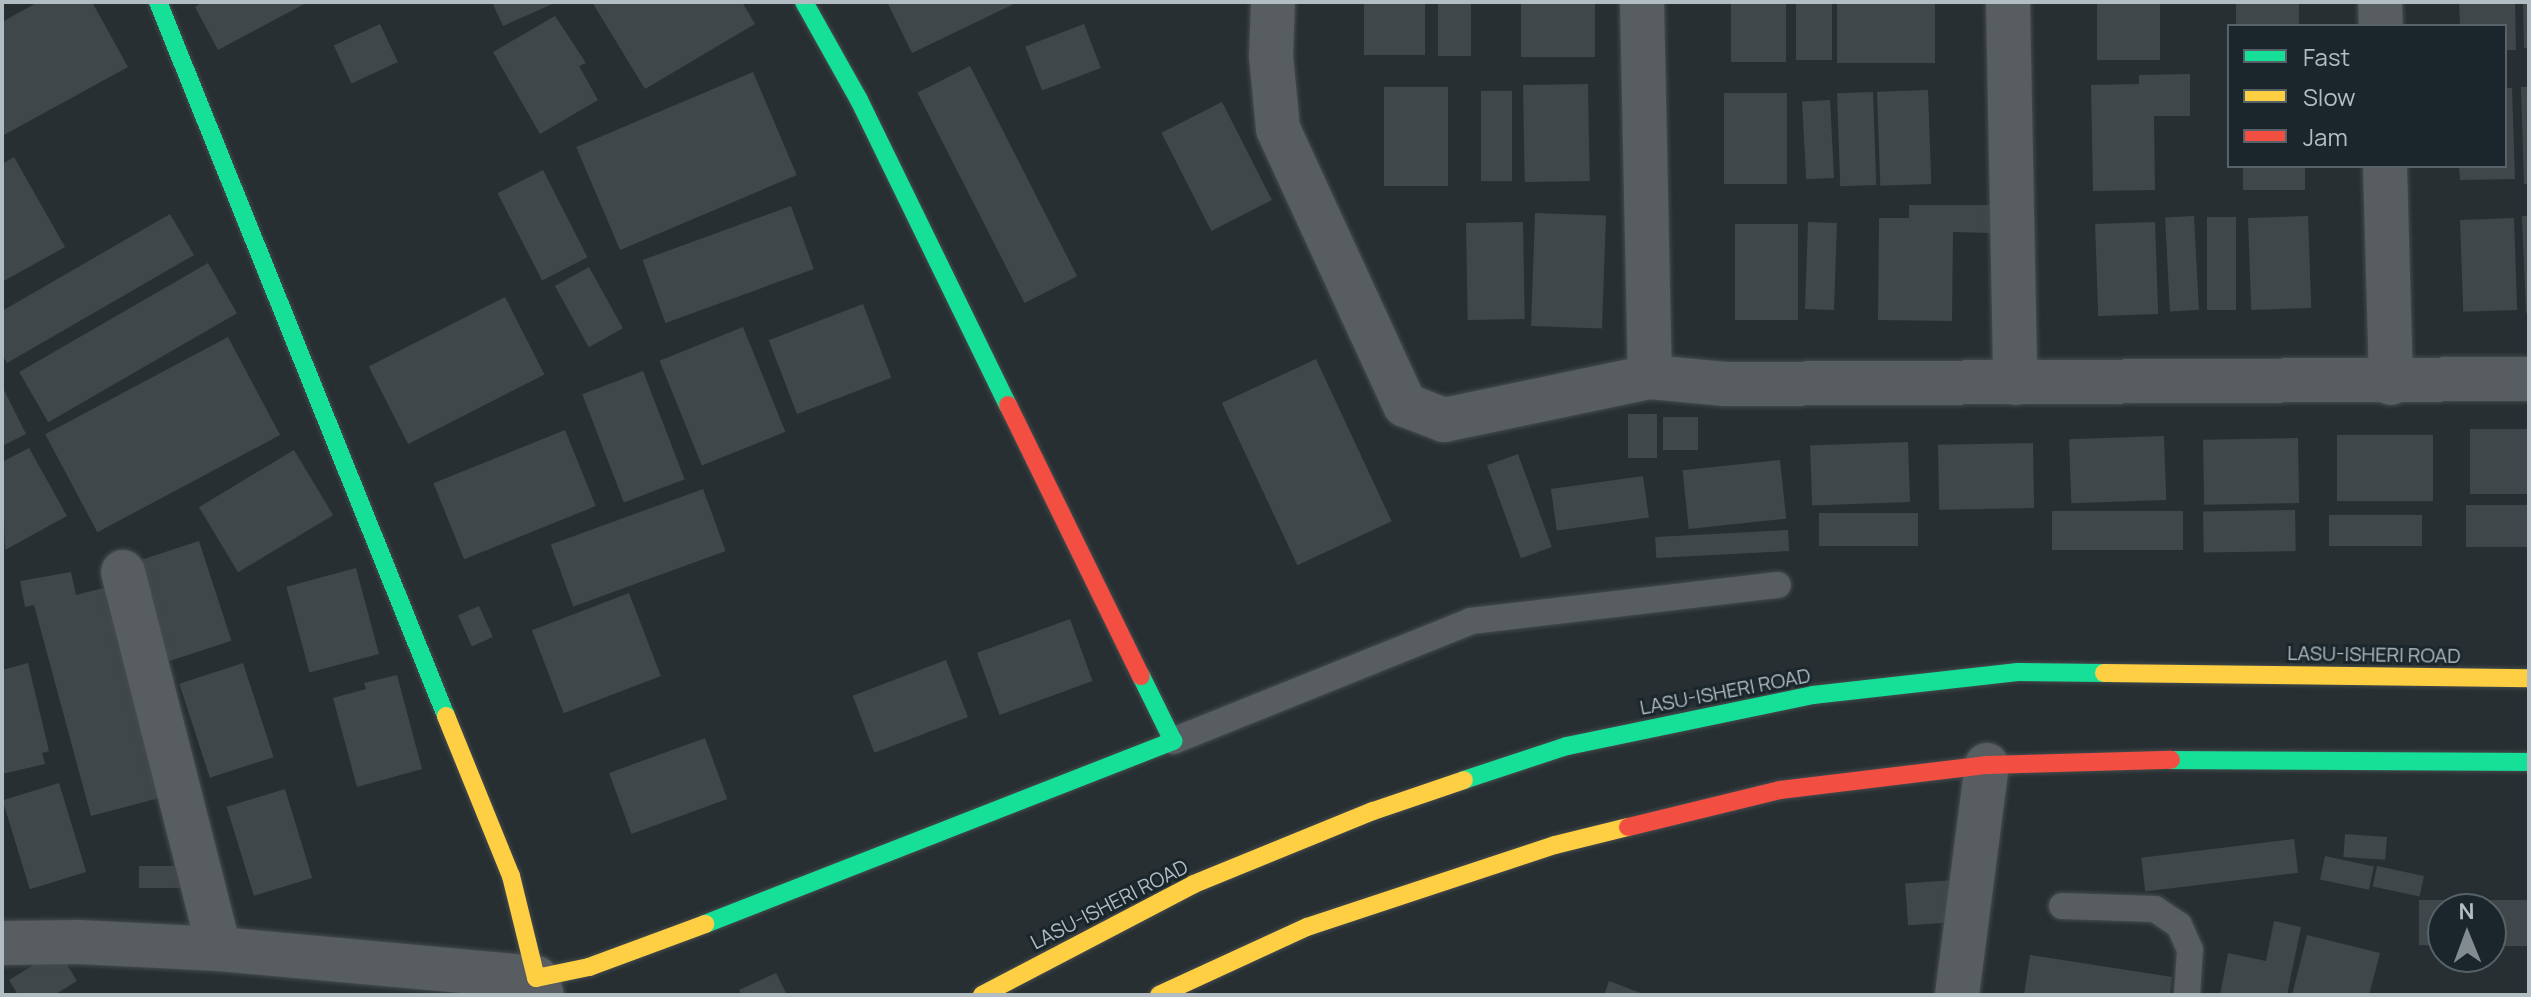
<!DOCTYPE html>
<html>
<head>
<meta charset="utf-8">
<style>
	body { margin:0 }
	#map { position:relative; width:2531px; height:997px; overflow:hidden; background:#272f32; font-family:Manrope,sans-serif }
	div>[style] { position:absolute }
	[style*='--x'] { left:calc(var(--x)*1px); top:calc(var(--y)*1px); width:calc(var(--w)*1px); rotate:calc(var(--a)*1deg) }
	.building>* { inset:0; background:#40474a; transform-origin:0 0 }
	.roads { filter:drop-shadow(0 0 2px #454b4d) drop-shadow(0 0 2px #454b4d) }
	.lane>* { height:26px; margin:-13px; padding:0 13px; transform-origin:13px; border-radius:13px; background:#575d60 }
	.street>* { height:44px; margin:-22px; padding:0 22px; transform-origin:22px; border-radius:22px; background:#575d60 }
	.fast>* { height:18px; margin:-9px; padding:0 9px; transform-origin:9px; border-radius:9px; background:#16e098 }
	.slow>* { height:18px; margin:-9px; padding:0 9px; transform-origin:9px; border-radius:9px; background:#ffcf43 }
	.jam>* { height:18px; margin:-9px; padding:0 9px; transform-origin:9px; border-radius:9px; background:#f24e42 }
	span { translate:-50% -50%; white-space:nowrap; text-align:center; line-height:1.15; -webkit-text-stroke:6px #1b262c; paint-order:stroke }
	.street-label { font-size:20px; color:#b1bdc3 }
	.frame { position:absolute; inset:0; border:4px solid #b1bdc3; pointer-events:none }
	.legend { position:absolute; left:2227px; top:24px; width:280px; height:144px; box-sizing:border-box; background:#1b262c; border:2px solid #576268; margin:0; padding:10px 14px; list-style:none; font-size:24px; color:#b1bdc3 }
	.legend li { display:flex; align-items:center; gap:16px; height:40px }
	.legend b { width:40px; border:2px solid #576268 }
	.north { position:absolute; left:2427px; top:893px; width:80px; height:80px; box-sizing:border-box; background:#1b262c; border:2px solid #576268; border-radius:50%; rotate:359deg; font-size:22px; font-weight:700; line-height:32px; text-align:center; color:#b1bdc3 }
	.north::after { content:''; display:block; margin:auto; width:28px; height:36px; background:#818b90; clip-path:polygon(50% 0,100% 100%,50% 72%,0 100%) }
</style>
</head>
<body>
<div id="map">
	<div class="building">
		<i style="clip-path:polygon(38px 2px,92px 2px,128px 67px,2px 136px,2px 22px)"></i>
		<i style="clip-path:polygon(203px 2px,308px 2px,218px 50px,195px 7px)"></i>
		<i style="clip-path:polygon(492px 2px,557px 2px,503px 26px)"></i>
		<i style="clip-path:polygon(592px 2px,742px 2px,755px 24px,645px 89px)"></i>
		<i style="clip-path:polygon(887px 2px,1018px 2px,912px 53px)"></i>
		<i style="left:1364px;top:2px;width:61px;height:53px"></i>
		<i style="left:1438px;top:2px;width:33px;height:54px"></i>
		<i style="left:1521px;top:2px;width:74px;height:55px"></i>
		<i style="left:1731px;top:2px;width:55px;height:60px"></i>
		<i style="left:1796px;top:2px;width:36px;height:58px"></i>
		<i style="left:1837px;top:2px;width:98px;height:61px"></i>
		<i style="left:2097px;top:2px;width:63px;height:58px"></i>
		<i style="left:2236px;top:2px;width:63px;height:24px"></i>
		<i style="clip-path:polygon(2459px 2px,2515px 2px,2516px 50px,2505px 50px,2505px 26px,2460px 26px)"></i>
		<i style="clip-path:polygon(2523px 2px,2529px 2px,2529px 48px,2524px 48px)"></i>
		<i style="clip-path:polygon(555px 16px,586px 63px,579px 66px,598px 100px,540px 134px,493px 52px)"></i>
		<i style="left:380px;top:24px;width:42px;height:51px;rotate:65deg"></i>
		<i style="left:1084px;top:24px;width:47px;height:63px;rotate:69deg"></i>
		<i style="left:970px;top:66px;width:236px;height:59px;rotate:63deg"></i>
		<i style="left:753px;top:72px;width:112px;height:192px;rotate:67deg"></i>
		<i style="clip-path:polygon(2190px 74px,2190px 116px,2154px 116px,2155px 190px,2093px 191px,2091px 85px,2139px 84px,2139px 75px)"></i>
		<i style="left:1588px;top:84px;width:97px;height:65px;rotate:89deg"></i>
		<i style="left:1384px;top:87px;width:64px;height:99px"></i>
		<i style="clip-path:polygon(2521px 87px,2529px 87px,2529px 184px,2524px 184px)"></i>
		<i style="clip-path:polygon(2505px 88px,2512px 88px,2515px 179px,2460px 180px,2459px 166px,2505px 166px)"></i>
		<i style="left:1928px;top:90px;width:94px;height:51px;rotate:88deg"></i>
		<i style="left:1481px;top:91px;width:31px;height:90px"></i>
		<i style="left:1873px;top:92px;width:93px;height:36px;rotate:88deg"></i>
		<i style="left:1724px;top:93px;width:63px;height:91px"></i>
		<i style="left:1830px;top:100px;width:78px;height:28px;rotate:87deg"></i>
		<i style="left:1222px;top:102px;width:110px;height:68px;rotate:63deg"></i>
		<i style="clip-path:polygon(14px 157px,65px 247px,2px 282px,2px 164px)"></i>
		<i style="left:2243px;top:166px;width:62px;height:24px"></i>
		<i style="left:543px;top:170px;width:98px;height:51px;rotate:63deg"></i>
		<i style="clip-path:polygon(1909px 205px,1992px 205px,1992px 233px,1953px 232px,1952px 321px,1878px 320px,1879px 218px,1909px 218px)"></i>
		<i style="left:791px;top:206px;width:67px;height:158px;rotate:70deg"></i>
		<i style="left:1535px;top:213px;width:71px;height:113px;rotate:2deg"></i>
		<i style="clip-path:polygon(170px 214px,194px 255px,7px 363px,2px 355px,2px 311px)"></i>
		<i style="left:2194px;top:216px;width:94px;height:29px;rotate:87deg"></i>
		<i style="left:2308px;top:216px;width:92px;height:60px;rotate:88deg"></i>
		<i style="clip-path:polygon(2522px 216px,2529px 216px,2529px 313px,2526px 313px)"></i>
		<i style="left:2207px;top:217px;width:29px;height:93px"></i>
		<i style="left:2514px;top:218px;width:92px;height:54px;rotate:88deg"></i>
		<i style="left:1523px;top:222px;width:97px;height:57px;rotate:89deg"></i>
		<i style="left:1808px;top:222px;width:29px;height:87px;rotate:2deg"></i>
		<i style="left:2155px;top:222px;width:92px;height:60px;rotate:88deg"></i>
		<i style="left:1735px;top:224px;width:63px;height:96px"></i>
		<i style="left:208px;top:263px;width:58px;height:218px;rotate:60deg"></i>
		<i style="left:589px;top:267px;width:70px;height:39px;rotate:61deg"></i>
		<i style="left:505px;top:297px;width:87px;height:153px;rotate:63deg"></i>
		<i style="left:863px;top:304px;width:79px;height:101px;rotate:69deg"></i>
		<i style="left:743px;top:327px;width:113px;height:90px;rotate:68deg"></i>
		<i style="left:228px;top:337px;width:111px;height:207px;rotate:62deg"></i>
		<i style="left:1316px;top:359px;width:179px;height:104px;rotate:65deg"></i>
		<i style="left:643px;top:371px;width:116px;height:65px;rotate:69deg"></i>
		<i style="clip-path:polygon(2px 386px,26px 434px,2px 446px)"></i>
		<i style="left:1657px;top:414px;width:44px;height:29px;rotate:90deg"></i>
		<i style="left:1663px;top:417px;width:35px;height:33px"></i>
		<i style="left:2529px;top:429px;width:65px;height:59px;rotate:90deg"></i>
		<i style="left:565px;top:430px;width:82px;height:142px;rotate:68deg"></i>
		<i style="left:2337px;top:435px;width:96px;height:66px"></i>
		<i style="left:2164px;top:436px;width:64px;height:95px;rotate:88deg"></i>
		<i style="left:2298px;top:438px;width:65px;height:95px;rotate:89deg"></i>
		<i style="left:1908px;top:442px;width:60px;height:98px;rotate:88deg"></i>
		<i style="left:2033px;top:443px;width:65px;height:95px;rotate:89deg"></i>
		<i style="clip-path:polygon(29px 448px,67px 516px,5px 550px,2px 462px)"></i>
		<i style="left:294px;top:450px;width:76px;height:111px;rotate:59deg"></i>
		<i style="left:1518px;top:454px;width:99px;height:33px;rotate:70deg"></i>
		<i style="left:1780px;top:460px;width:59px;height:98px;rotate:84deg"></i>
		<i style="left:1643px;top:476px;width:42px;height:93px;rotate:82deg"></i>
		<i style="left:703px;top:489px;width:66px;height:162px;rotate:70deg"></i>
		<i style="left:2466px;top:505px;width:63px;height:42px"></i>
		<i style="left:2295px;top:510px;width:41px;height:92px;rotate:89deg"></i>
		<i style="left:2183px;top:511px;width:39px;height:131px;rotate:90deg"></i>
		<i style="left:1918px;top:513px;width:33px;height:99px;rotate:90deg"></i>
		<i style="left:2329px;top:515px;width:93px;height:31px"></i>
		<i style="left:1788px;top:530px;width:21px;height:133px;rotate:87deg"></i>
		<i style="left:199px;top:541px;width:105px;height:70px;rotate:72deg"></i>
		<i style="left:356px;top:568px;width:89px;height:72px;rotate:75deg"></i>
		<i style="clip-path:polygon(71px 572px,76px 595px,111px 586px,167px 796px,91px 816px,34px 605px,25px 607px,20px 581px)"></i>
		<i style="left:629px;top:593px;width:89px;height:104px;rotate:69deg"></i>
		<i style="left:479px;top:606px;width:34px;height:23px;rotate:66deg"></i>
		<i style="left:1070px;top:619px;width:66px;height:99px;rotate:70deg"></i>
		<i style="left:946px;top:660px;width:61px;height:100px;rotate:69deg"></i>
		<i style="clip-path:polygon(28px 663px,49px 751px,42px 753px,45px 764px,2px 774px,2px 670px)"></i>
		<i style="left:243px;top:663px;width:99px;height:67px;rotate:72deg"></i>
		<i style="clip-path:polygon(397px 675px,422px 769px,357px 787px,333px 698px,366px 689px,364px 683px)"></i>
		<i style="left:705px;top:738px;width:65px;height:102px;rotate:70deg"></i>
		<i style="left:59px;top:783px;width:93px;height:59px;rotate:73deg"></i>
		<i style="left:285px;top:789px;width:93px;height:61px;rotate:73deg"></i>
		<i style="left:2345px;top:834px;width:42px;height:23px;rotate:4deg"></i>
		<i style="left:2294px;top:839px;width:34px;height:154px;rotate:83deg"></i>
		<i style="left:2325px;top:856px;width:50px;height:24px;rotate:12deg"></i>
		<i style="left:195px;top:866px;width:22px;height:56px;rotate:90deg"></i>
		<i style="left:2377px;top:866px;width:48px;height:21px;rotate:12deg"></i>
		<i style="left:1954px;top:880px;width:42px;height:49px;rotate:86deg"></i>
		<i style="clip-path:polygon(2419px 900px,2529px 900px,2529px 946px,2491px 946px,2491px 909px,2443px 909px,2443px 946px,2419px 945px)"></i>
		<i style="clip-path:polygon(2274px 921px,2301px 927px,2287px 995px,2220px 995px,2228px 953px,2266px 961px)"></i>
		<i style="clip-path:polygon(2307px 935px,2380px 953px,2369px 995px,2292px 995px)"></i>
		<i style="clip-path:polygon(58px 950px,77px 981px,54px 995px,18px 995px,9px 980px)"></i>
		<i style="clip-path:polygon(2030px 955px,2172px 977px,2170px 995px,2024px 995px)"></i>
		<i style="clip-path:polygon(776px 973px,787px 995px,741px 995px,739px 990px)"></i>
		<i style="clip-path:polygon(1609px 981px,1646px 995px,1604px 995px)"></i>
	</div>
	<div class="roads">
		<div class="lane">
			<i style="--x:1173;--y:741;--w:321;--a:-21.9"></i>
			<i style="--x:1471;--y:621;--w:309;--a:-6.7"></i>
			<i style="--x:2062;--y:906;--w:93;--a:1.8"></i>
			<i style="--x:2155;--y:909;--w:29;--a:34"></i>
			<i style="--x:2179;--y:925;--w:27;--a:66"></i>
			<i style="--x:2190;--y:950;--w:45;--a:93.8"></i>
		</div>
		<div class="street">
			<i style="--x:1273;--y:2;--w:54;--a:92.1"></i>
			<i style="--x:1271;--y:56;--w:73;--a:84.5"></i>
			<i style="--x:1278;--y:129;--w:304;--a:65.3"></i>
			<i style="--x:1405;--y:405;--w:42;--a:21"></i>
			<i style="--x:1444;--y:420;--w:210;--a:-11.8"></i>
			<i style="--x:1650;--y:377;--w:76;--a:5.3"></i>
			<i style="--x:1726;--y:384;--w:803;--a:-0.36"></i>
			<i style="--x:1642;--y:2;--w:375;--a:88.8"></i>
			<i style="--x:2008;--y:2;--w:381;--a:88.9"></i>
			<i style="--x:2380;--y:2;--w:24;--a:88"></i>
			<i style="--x:2385;--y:166;--w:217;--a:88.4"></i>
			<i style="--x:123;--y:572;--w:389;--a:75.7"></i>
			<i style="--x:2;--y:943;--w:77;--a:-0.7"></i>
			<i style="--x:79;--y:942;--w:140;--a:2.9"></i>
			<i style="--x:219;--y:949;--w:318;--a:5.2"></i>
			<i style="--x:536;--y:978;--w:18;--a:71"></i>
			<i style="--x:1957;--y:995;--w:232;--a:-82.6"></i>
		</div>
		<div class="fast">
			<i style="--x:158;--y:2;--w:770;--a:68.03"></i>
			<i style="--x:804;--y:2;--w:112;--a:60.7"></i>
			<i style="--x:859;--y:100;--w:339;--a:64"></i>
			<i style="--x:2171;--y:760;--w:358;--a:0.3"></i>
			<i style="--x:1464;--y:780;--w:108;--a:-18.3"></i>
			<i style="--x:1567;--y:746;--w:251;--a:-11.7"></i>
			<i style="--x:1813;--y:695;--w:206;--a:-6.4"></i>
			<i style="--x:2018;--y:672;--w:86;--a:0.7"></i>
			<i style="--x:705;--y:924;--w:503;--a:-21.36"></i>
			<i style="--x:1173;--y:741;--w:72;--a:-116.2"></i>
		</div>
		<div class="slow">
			<i style="--x:2104;--y:673;--w:425;--a:0.7"></i>
			<i style="--x:446;--y:716;--w:173;--a:67.9"></i>
			<i style="--x:511;--y:876;--w:105;--a:76.2"></i>
			<i style="--x:536;--y:978;--w:54;--a:-11.7"></i>
			<i style="--x:589;--y:967;--w:124;--a:-20.3"></i>
			<i style="--x:982;--y:995;--w:239;--a:-27.6"></i>
			<i style="--x:1194;--y:884;--w:193;--a:-22.2"></i>
			<i style="--x:1373;--y:811;--w:96;--a:-18.8"></i>
			<i style="--x:1159;--y:995;--w:163;--a:-24.7"></i>
			<i style="--x:1307;--y:927;--w:261;--a:-18.3"></i>
			<i style="--x:1555;--y:845;--w:75;--a:-13.9"></i>
		</div>
		<div class="jam">
			<i style="--x:1008;--y:405;--w:302;--a:63.9"></i>
			<i style="--x:1628;--y:827;--w:156;--a:-13.7"></i>
			<i style="--x:1780;--y:790;--w:209;--a:-6.9"></i>
			<i style="--x:1987;--y:765;--w:184;--a:-1.6"></i>
		</div>
	</div>
	<div class="street-label">
		<span style="left:2374px;top:654px;rotate:1deg">LASU-ISHERI ROAD</span>
		<span style="left:1725px;top:691px;rotate:-11deg">LASU-ISHERI ROAD</span>
		<span style="left:1109px;top:904px;rotate:-27deg">LASU-ISHERI ROAD</span>
	</div>
	<div class="frame"></div>
	<ul class="legend">
	<li><b style="height:10px;background:#16e098"></b>Fast</li>
	<li><b style="height:10px;background:#ffcf43"></b>Slow</li>
	<li><b style="height:10px;background:#f24e42"></b>Jam</li>
	</ul>
	<div class="north">N</div>
</div>
</body>
</html>
